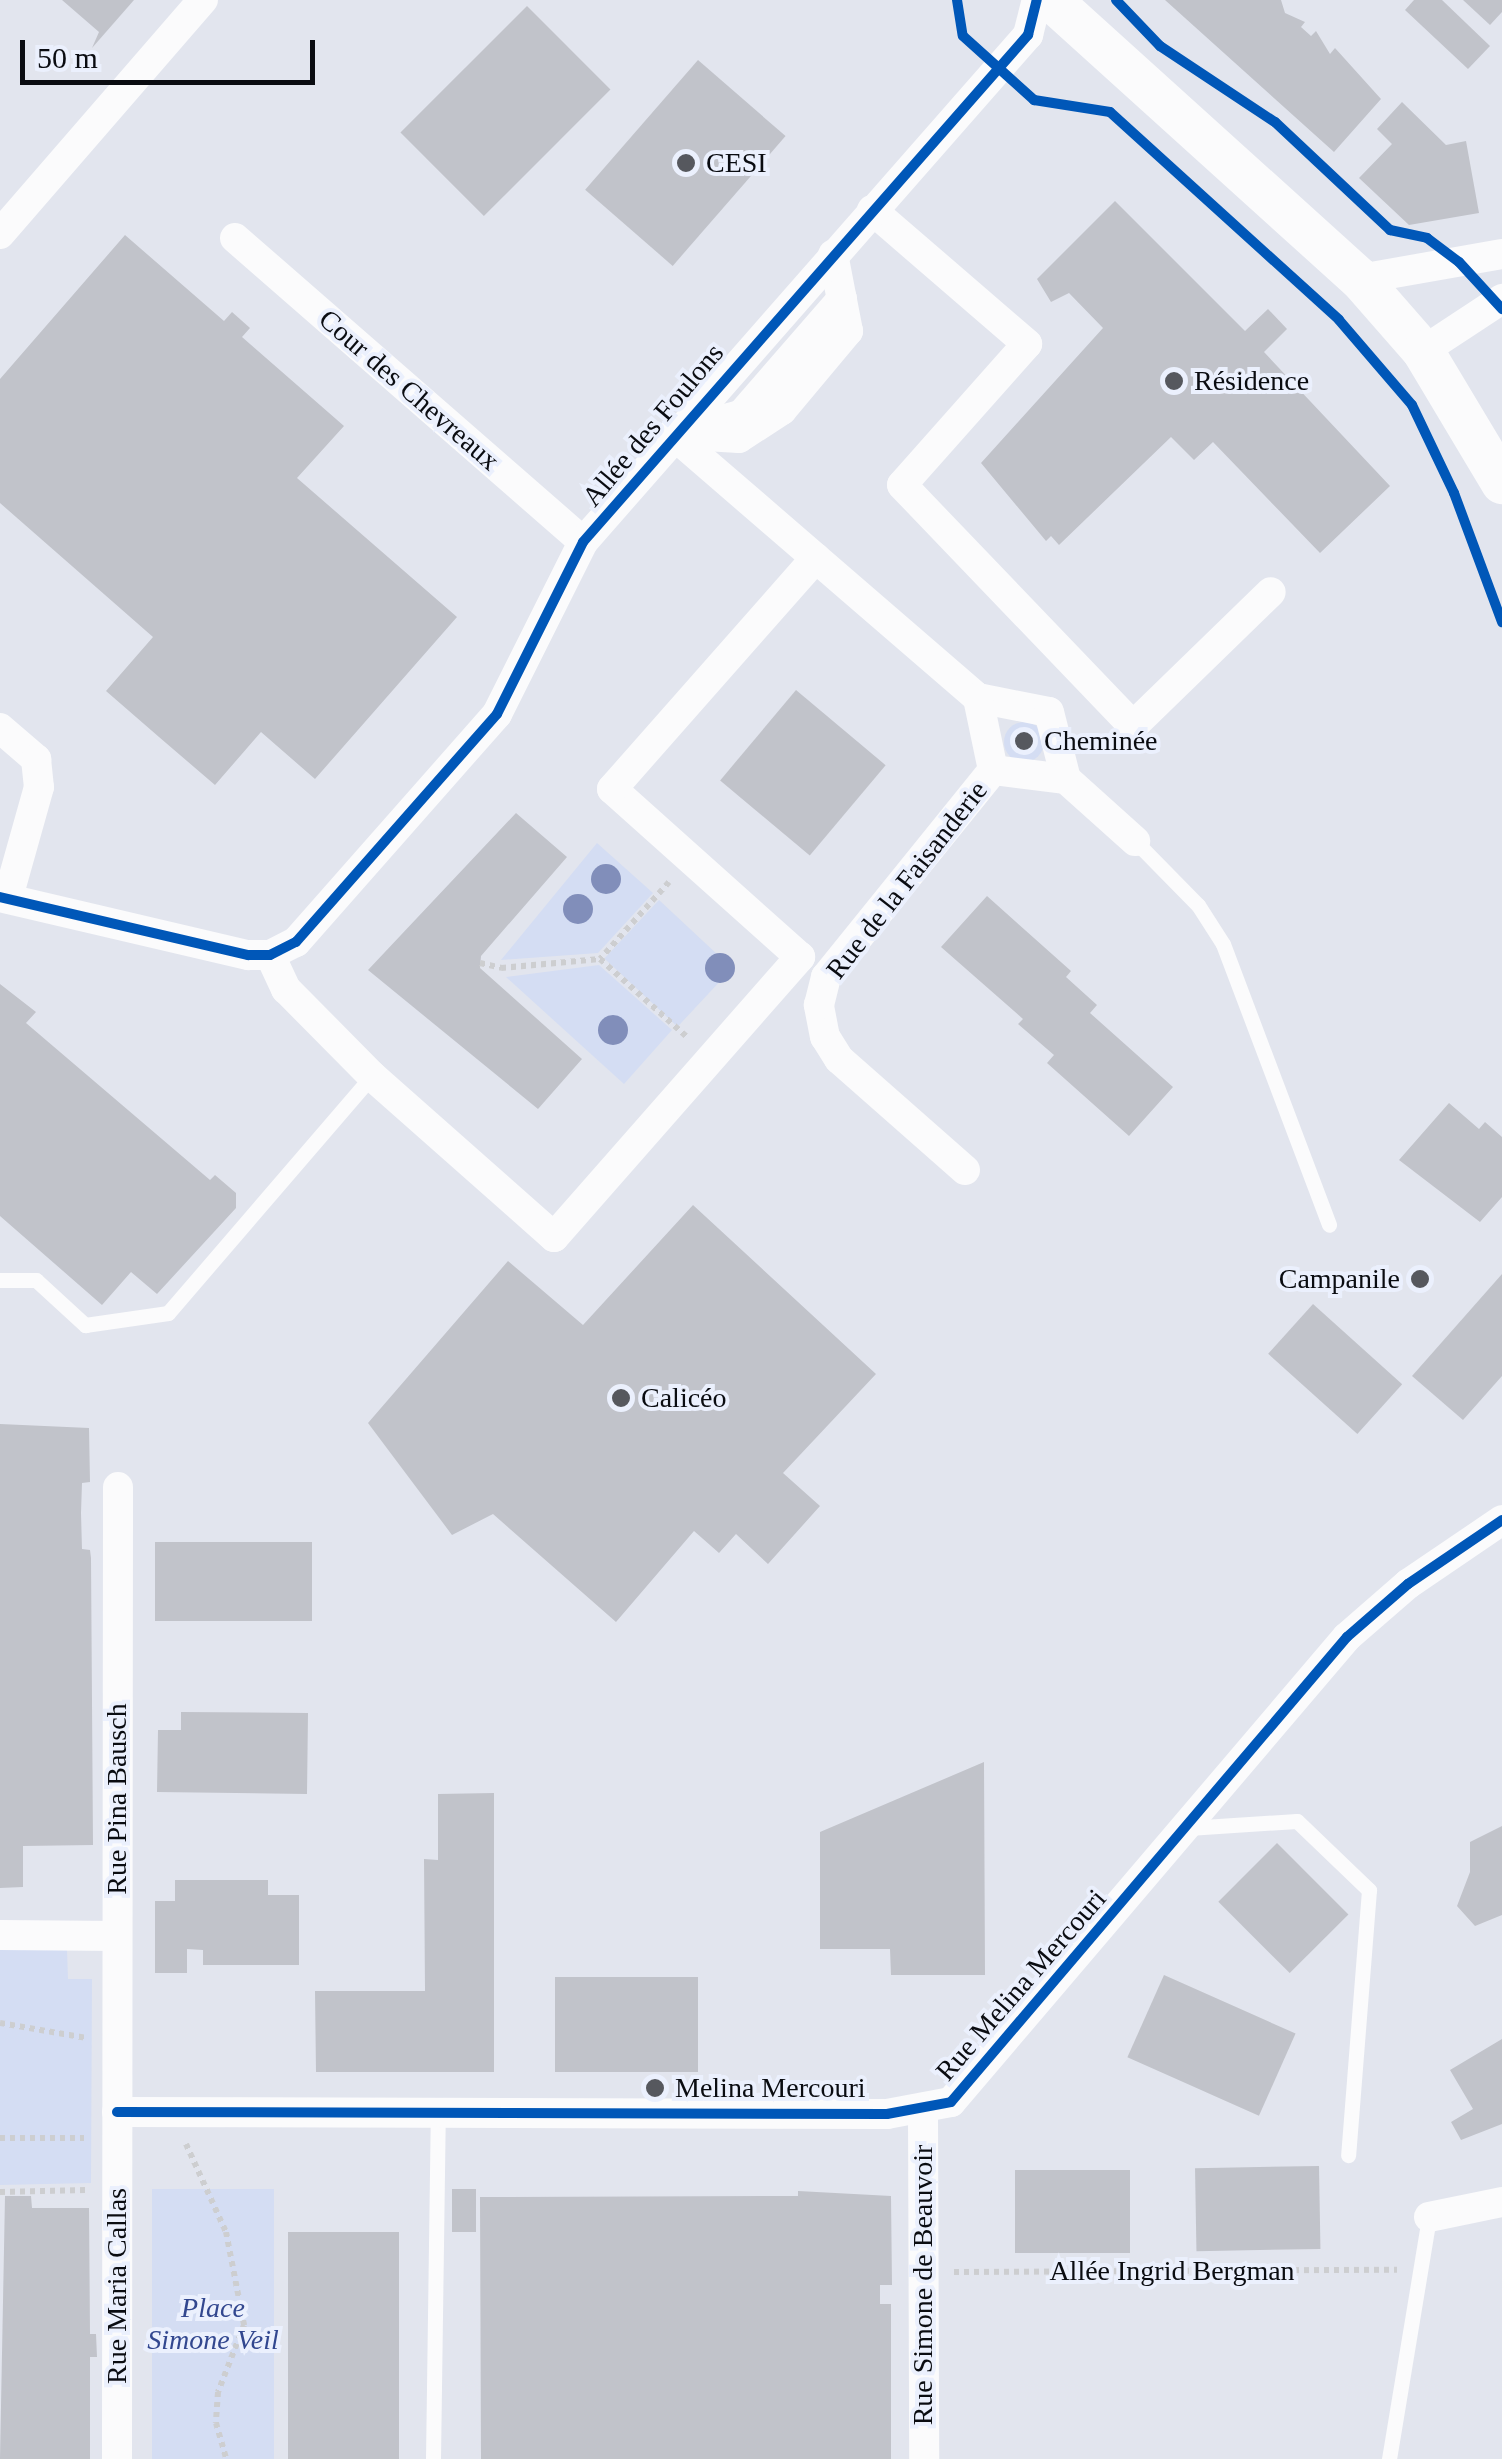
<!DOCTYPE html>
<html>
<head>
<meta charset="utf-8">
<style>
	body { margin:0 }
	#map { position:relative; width:1502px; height:2459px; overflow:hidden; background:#e2e5ee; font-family:"Times New Roman",serif }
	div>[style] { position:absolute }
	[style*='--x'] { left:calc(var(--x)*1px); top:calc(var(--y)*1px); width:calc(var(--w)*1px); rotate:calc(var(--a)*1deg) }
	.green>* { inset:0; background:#d4ddf3; transform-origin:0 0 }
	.round { border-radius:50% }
	.building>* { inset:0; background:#c1c3ca; transform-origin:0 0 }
	.path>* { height:6px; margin-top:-3px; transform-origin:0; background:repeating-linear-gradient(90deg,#cdced0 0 5px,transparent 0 10px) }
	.lane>* { height:15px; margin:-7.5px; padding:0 7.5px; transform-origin:7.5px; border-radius:7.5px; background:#fbfbfc }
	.street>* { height:30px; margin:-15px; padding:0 15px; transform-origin:15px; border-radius:15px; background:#fbfbfc }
	.secondary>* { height:42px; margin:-21px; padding:0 21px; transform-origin:21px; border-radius:21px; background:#fbfbfc }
	.cycleway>* { height:10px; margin:-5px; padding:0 5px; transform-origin:5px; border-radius:5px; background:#0057b8 }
	.trees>* { width:30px; height:30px; margin:-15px; border-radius:50%; background:#818eba }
	.dots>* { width:28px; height:28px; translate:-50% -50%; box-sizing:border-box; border:5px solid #ebf0fd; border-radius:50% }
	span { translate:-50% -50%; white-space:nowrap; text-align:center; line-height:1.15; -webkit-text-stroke:8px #ebf0fd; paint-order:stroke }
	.poi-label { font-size:28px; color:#0a0c11 }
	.left { translate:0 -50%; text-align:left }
	.right { translate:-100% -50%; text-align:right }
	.street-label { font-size:28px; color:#0a0c11 }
	.park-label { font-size:28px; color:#32478f; font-style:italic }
	.scale { position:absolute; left:20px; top:40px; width:295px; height:45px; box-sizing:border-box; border:5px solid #0a0c11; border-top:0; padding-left:12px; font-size:30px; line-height:35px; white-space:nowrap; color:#0a0c11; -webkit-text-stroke:8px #ebf0fd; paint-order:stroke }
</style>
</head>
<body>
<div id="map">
	<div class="green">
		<i class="round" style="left:1004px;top:722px;width:40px;height:40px"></i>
		<i style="clip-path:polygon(597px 843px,653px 893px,598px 953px,501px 960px)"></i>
		<i style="left:659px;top:900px;width:100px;height:80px;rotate:43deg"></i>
		<i style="clip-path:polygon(599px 965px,672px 1030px,624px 1084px,506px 977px)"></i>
		<i style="clip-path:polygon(0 1950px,67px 1950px,68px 1979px,92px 1979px,91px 2183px,0 2185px)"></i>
		<i style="left:152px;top:2189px;width:122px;height:270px"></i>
	</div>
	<div class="building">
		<i style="clip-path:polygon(62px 0,134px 0,92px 48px,99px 32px)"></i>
		<i style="clip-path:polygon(1165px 0,1281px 0,1285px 13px,1305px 22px,1301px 27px,1311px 36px,1316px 31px,1330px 54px,1335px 48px,1381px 99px,1334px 152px)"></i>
		<i style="clip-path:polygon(1414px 0,1442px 0,1490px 46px,1468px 69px,1405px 10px)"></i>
		<i style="clip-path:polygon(1463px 0,1502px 0,1502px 12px,1490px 25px)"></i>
		<i style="left:527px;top:6px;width:118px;height:179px;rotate:45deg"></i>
		<i style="left:698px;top:60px;width:116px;height:172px;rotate:41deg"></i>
		<i style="clip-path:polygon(1402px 102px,1446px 145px,1466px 141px,1479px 213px,1409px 225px,1359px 178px,1392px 144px,1377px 129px)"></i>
		<i style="clip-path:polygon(1115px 201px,1245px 331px,1268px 309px,1287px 329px,1264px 352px,1390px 486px,1320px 553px,1213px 442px,1194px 460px,1171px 437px,1059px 545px,1051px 536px,1046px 541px,981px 463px,1103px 328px,1069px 293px,1051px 302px,1037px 279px)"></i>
		<i style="clip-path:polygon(125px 235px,224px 321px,232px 312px,250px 328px,242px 337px,344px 426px,297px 478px,457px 617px,315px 779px,261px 732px,215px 785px,159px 737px,106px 691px,153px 637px,0 503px,0 379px)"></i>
		<i style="left:796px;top:690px;width:117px;height:118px;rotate:40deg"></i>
		<i class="round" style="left:1014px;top:732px;width:20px;height:20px"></i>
		<i style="clip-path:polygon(516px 813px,567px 857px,481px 956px,480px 968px,582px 1059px,538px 1109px,368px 970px)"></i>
		<i style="clip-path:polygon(987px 896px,1071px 971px,1066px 977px,1097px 1005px,1090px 1013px,1173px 1087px,1129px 1136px,1047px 1063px,1054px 1055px,1018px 1024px,1023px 1019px,941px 947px)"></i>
		<i style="clip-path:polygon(0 984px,36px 1012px,26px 1023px,210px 1180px,215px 1175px,236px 1193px,236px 1208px,157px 1294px,131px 1272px,102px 1305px,0 1216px)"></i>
		<i style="clip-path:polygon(1449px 1103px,1479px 1129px,1485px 1122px,1502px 1137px,1502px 1197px,1480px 1222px,1399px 1160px)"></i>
		<i style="clip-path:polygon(693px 1205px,876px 1374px,783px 1473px,820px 1506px,768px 1564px,736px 1534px,719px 1553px,694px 1531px,616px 1622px,493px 1514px,452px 1535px,368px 1423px,508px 1261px,583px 1325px)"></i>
		<i style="clip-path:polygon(1502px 1274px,1502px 1376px,1463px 1420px,1412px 1376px)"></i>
		<i style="left:1313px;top:1304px;width:120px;height:67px;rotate:42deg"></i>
		<i style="clip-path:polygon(0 1424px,89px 1428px,90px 1482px,82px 1483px,81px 1513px,82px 1549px,90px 1550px,91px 1558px,93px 1845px,23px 1846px,23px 1887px,0 1888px)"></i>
		<i style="left:155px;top:1542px;width:157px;height:79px"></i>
		<i style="clip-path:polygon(181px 1712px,308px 1713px,307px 1794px,157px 1792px,158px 1730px,181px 1730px)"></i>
		<i style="clip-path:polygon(984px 1762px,985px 1975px,891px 1975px,890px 1949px,820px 1949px,820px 1832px)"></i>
		<i style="clip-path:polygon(494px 1793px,494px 2072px,316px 2072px,315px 1991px,425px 1991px,424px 1859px,438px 1860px,438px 1794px)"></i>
		<i style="clip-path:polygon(1502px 1826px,1502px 1915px,1475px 1926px,1457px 1906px,1470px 1872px,1470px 1842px)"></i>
		<i style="left:1277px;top:1843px;width:101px;height:83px;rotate:45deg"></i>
		<i style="clip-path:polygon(175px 1880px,268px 1880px,268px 1895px,299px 1895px,299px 1965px,203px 1965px,203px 1950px,187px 1949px,187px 1973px,155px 1973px,155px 1901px,175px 1901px)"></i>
		<i style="left:1164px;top:1975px;width:144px;height:90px;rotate:24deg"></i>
		<i style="left:555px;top:1977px;width:143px;height:95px"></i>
		<i style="clip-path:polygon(1502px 2039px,1502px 2124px,1461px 2140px,1451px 2122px,1473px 2109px,1450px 2070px)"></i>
		<i style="left:1319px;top:2166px;width:83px;height:124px;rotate:89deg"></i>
		<i style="left:1015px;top:2170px;width:115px;height:83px"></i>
		<i style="left:452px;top:2189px;width:24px;height:43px"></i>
		<i style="clip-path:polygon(798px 2191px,891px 2196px,892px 2285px,880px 2285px,880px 2304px,891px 2304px,891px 2459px,481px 2459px,480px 2197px,798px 2196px)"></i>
		<i style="clip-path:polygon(5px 2196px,31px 2196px,32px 2208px,89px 2208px,90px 2334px,96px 2334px,97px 2357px,90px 2357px,90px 2459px,0 2459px)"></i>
		<i style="left:288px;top:2232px;width:111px;height:227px"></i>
	</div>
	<div class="path">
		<i style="--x:669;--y:882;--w:103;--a:131.9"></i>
		<i style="--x:600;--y:959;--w:118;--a:41.9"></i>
		<i style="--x:480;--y:963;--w:22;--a:13"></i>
		<i style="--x:501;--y:968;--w:99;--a:-5.2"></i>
		<i style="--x:0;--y:2023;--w:88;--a:9.8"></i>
		<i style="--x:0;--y:2138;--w:84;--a:0"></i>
		<i style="--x:186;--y:2144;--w:97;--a:65.6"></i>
		<i style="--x:226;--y:2232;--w:95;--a:79"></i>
		<i style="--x:244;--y:2325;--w:72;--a:111.2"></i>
		<i style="--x:218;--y:2392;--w:31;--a:94"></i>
		<i style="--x:216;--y:2423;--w:37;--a:74"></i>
		<i style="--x:0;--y:2192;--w:86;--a:-1.3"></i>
		<i style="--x:954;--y:2272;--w:443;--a:-0.3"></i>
	</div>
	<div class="lane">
		<i style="--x:1135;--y:841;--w:90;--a:45.5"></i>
		<i style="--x:1198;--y:905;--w:46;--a:57.3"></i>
		<i style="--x:1223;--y:944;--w:300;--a:69.3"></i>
		<i style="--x:0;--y:1280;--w:36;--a:0"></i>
		<i style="--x:36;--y:1280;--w:67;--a:42.6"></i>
		<i style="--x:85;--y:1325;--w:84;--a:-8.2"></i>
		<i style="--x:168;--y:1313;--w:313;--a:-49.3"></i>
		<i style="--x:1188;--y:1828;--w:109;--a:-3.7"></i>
		<i style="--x:1297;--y:1821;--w:100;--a:43.8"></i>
		<i style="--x:1369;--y:1890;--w:266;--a:94.5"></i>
		<i style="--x:433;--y:2459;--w:346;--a:-89.2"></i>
		<i style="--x:1389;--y:2459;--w:245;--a:-80.6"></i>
	</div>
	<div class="street">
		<i style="--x:872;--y:210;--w:205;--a:40.8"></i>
		<i style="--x:1027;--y:344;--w:188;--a:131.6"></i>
		<i style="--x:902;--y:485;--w:334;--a:46.2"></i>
		<i style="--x:1133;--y:726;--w:192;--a:-44.2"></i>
		<i style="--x:0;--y:234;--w:310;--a:-49.1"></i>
		<i style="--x:235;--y:238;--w:462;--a:41.1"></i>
		<i style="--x:1360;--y:279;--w:144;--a:-10"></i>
		<i style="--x:1423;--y:351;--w:95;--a:-33.4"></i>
		<i style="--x:714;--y:422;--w:28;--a:-15"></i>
		<i style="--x:741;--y:415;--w:154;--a:-49"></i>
		<i style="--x:672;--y:434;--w:404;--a:40.8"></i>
		<i style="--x:978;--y:698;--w:72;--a:11.2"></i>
		<i style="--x:1049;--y:712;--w:69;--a:75.8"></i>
		<i style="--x:1066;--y:779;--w:74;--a:-173"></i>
		<i style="--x:993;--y:770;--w:74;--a:-101.8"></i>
		<i style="--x:672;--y:434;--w:67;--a:3.4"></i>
		<i style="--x:739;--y:438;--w:51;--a:-33.1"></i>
		<i style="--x:782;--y:410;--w:103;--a:-50.1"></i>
		<i style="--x:848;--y:331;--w:78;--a:-101"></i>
		<i style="--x:0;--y:728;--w:48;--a:40.7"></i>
		<i style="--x:36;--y:759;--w:28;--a:84"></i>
		<i style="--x:39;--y:787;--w:114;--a:105.7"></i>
		<i style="--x:1066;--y:779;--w:93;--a:41.9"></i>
		<i style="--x:0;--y:897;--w:255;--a:13.2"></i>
		<i style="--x:248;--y:955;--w:22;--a:0"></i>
		<i style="--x:270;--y:955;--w:29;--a:-27"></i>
		<i style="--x:296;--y:942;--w:304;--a:-48.6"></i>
		<i style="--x:497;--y:714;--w:192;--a:-63.4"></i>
		<i style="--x:583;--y:542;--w:675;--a:-48.73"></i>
		<i style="--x:1028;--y:35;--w:36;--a:-76"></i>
		<i style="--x:270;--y:955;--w:38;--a:65"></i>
		<i style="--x:286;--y:989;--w:122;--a:45.3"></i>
		<i style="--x:372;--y:1076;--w:243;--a:41.5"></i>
		<i style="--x:554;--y:1237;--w:373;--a:-48.7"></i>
		<i style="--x:800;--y:957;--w:252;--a:-138.2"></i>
		<i style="--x:612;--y:789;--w:308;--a:-48.6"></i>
		<i style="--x:965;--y:1170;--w:168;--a:-138.6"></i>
		<i style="--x:839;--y:1059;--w:26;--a:-122"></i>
		<i style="--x:825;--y:1037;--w:33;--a:-101"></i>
		<i style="--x:819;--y:1005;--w:29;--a:-76"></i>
		<i style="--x:826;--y:977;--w:266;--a:-51.1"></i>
		<i style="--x:0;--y:1935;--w:117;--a:0.5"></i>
		<i style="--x:117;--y:2112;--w:770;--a:0.15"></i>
		<i style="--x:887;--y:2114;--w:65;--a:-10.6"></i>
		<i style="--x:951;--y:2102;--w:611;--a:-49.58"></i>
		<i style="--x:1347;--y:1637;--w:81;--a:-41"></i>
		<i style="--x:1408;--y:1584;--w:114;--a:-34.2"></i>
		<i style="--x:923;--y:2112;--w:347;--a:89.8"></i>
		<i style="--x:1429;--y:2217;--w:75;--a:-11.6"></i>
		<i style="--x:117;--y:2459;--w:972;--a:-89.94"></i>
	</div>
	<div class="secondary">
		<i style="--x:1051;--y:0;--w:416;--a:42.1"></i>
		<i style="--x:1360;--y:279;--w:96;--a:48.8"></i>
		<i style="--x:1423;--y:351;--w:154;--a:59.1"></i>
	</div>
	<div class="cycleway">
		<i style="--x:957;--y:0;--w:36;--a:81"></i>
		<i style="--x:963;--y:36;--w:96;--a:42"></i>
		<i style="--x:1034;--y:100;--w:77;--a:9"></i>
		<i style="--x:1110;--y:112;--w:309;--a:42.2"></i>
		<i style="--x:1339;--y:320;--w:112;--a:49.3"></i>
		<i style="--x:1412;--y:405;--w:98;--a:64.5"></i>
		<i style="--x:1454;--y:493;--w:138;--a:69.6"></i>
		<i style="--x:1116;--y:0;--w:64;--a:46.3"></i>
		<i style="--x:1160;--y:46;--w:138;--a:33.5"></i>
		<i style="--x:1275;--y:122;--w:158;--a:43.2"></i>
		<i style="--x:1390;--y:230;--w:38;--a:12"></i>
		<i style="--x:1427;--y:238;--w:40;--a:37"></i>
		<i style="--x:1459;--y:262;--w:64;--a:47.5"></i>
		<i style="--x:0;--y:897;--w:255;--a:13.2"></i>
		<i style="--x:248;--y:955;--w:22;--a:0"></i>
		<i style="--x:270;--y:955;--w:29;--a:-27"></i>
		<i style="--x:296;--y:942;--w:304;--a:-48.6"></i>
		<i style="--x:497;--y:714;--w:192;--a:-63.4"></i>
		<i style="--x:583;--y:542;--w:675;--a:-48.73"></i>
		<i style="--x:1028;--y:35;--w:36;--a:-76"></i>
		<i style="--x:117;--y:2112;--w:770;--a:0.15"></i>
		<i style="--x:887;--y:2114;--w:65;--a:-10.6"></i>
		<i style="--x:951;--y:2102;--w:611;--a:-49.58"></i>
		<i style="--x:1347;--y:1637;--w:81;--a:-41"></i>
		<i style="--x:1408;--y:1584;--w:114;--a:-34.2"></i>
	</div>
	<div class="trees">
		<i style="left:606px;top:879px"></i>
		<i style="left:578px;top:909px"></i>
		<i style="left:720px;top:968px"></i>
		<i style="left:613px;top:1030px"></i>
	</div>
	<div class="dots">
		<i style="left:686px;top:163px;background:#56585e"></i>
		<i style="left:1174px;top:381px;background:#56585e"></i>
		<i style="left:1024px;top:741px;background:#56585e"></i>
		<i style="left:1420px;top:1279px;background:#56585e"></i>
		<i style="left:621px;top:1398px;background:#56585e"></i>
		<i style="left:655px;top:2088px;background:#56585e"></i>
	</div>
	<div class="poi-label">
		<span class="left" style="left:706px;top:163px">CESI</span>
		<span class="left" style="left:1194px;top:381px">Résidence</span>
		<span class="left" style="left:1044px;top:741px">Cheminée</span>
		<span class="right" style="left:1400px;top:1279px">Campanile</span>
		<span class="left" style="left:641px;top:1398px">Calicéo</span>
		<span class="left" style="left:675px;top:2088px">Melina Mercouri</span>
	</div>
	<div class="street-label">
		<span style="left:409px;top:390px;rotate:41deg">Cour des Chevreaux</span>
		<span style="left:653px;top:425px;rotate:-50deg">Allée des Foulons</span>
		<span style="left:907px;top:880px;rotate:-52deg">Rue de la Faisanderie</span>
		<span style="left:117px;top:1799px;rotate:-90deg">Rue Pina Bausch</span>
		<span style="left:1021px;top:1985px;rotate:-49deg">Rue Melina Mercouri</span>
		<span style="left:1172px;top:2271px">Allée Ingrid Bergman</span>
		<span style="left:923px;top:2285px;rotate:-90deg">Rue Simone de Beauvoir</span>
		<span style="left:117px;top:2286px;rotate:-90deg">Rue Maria Callas</span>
	</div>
	<div class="park-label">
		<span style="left:213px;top:2324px">Place<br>Simone Veil</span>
	</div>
	<div class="scale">50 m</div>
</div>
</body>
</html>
